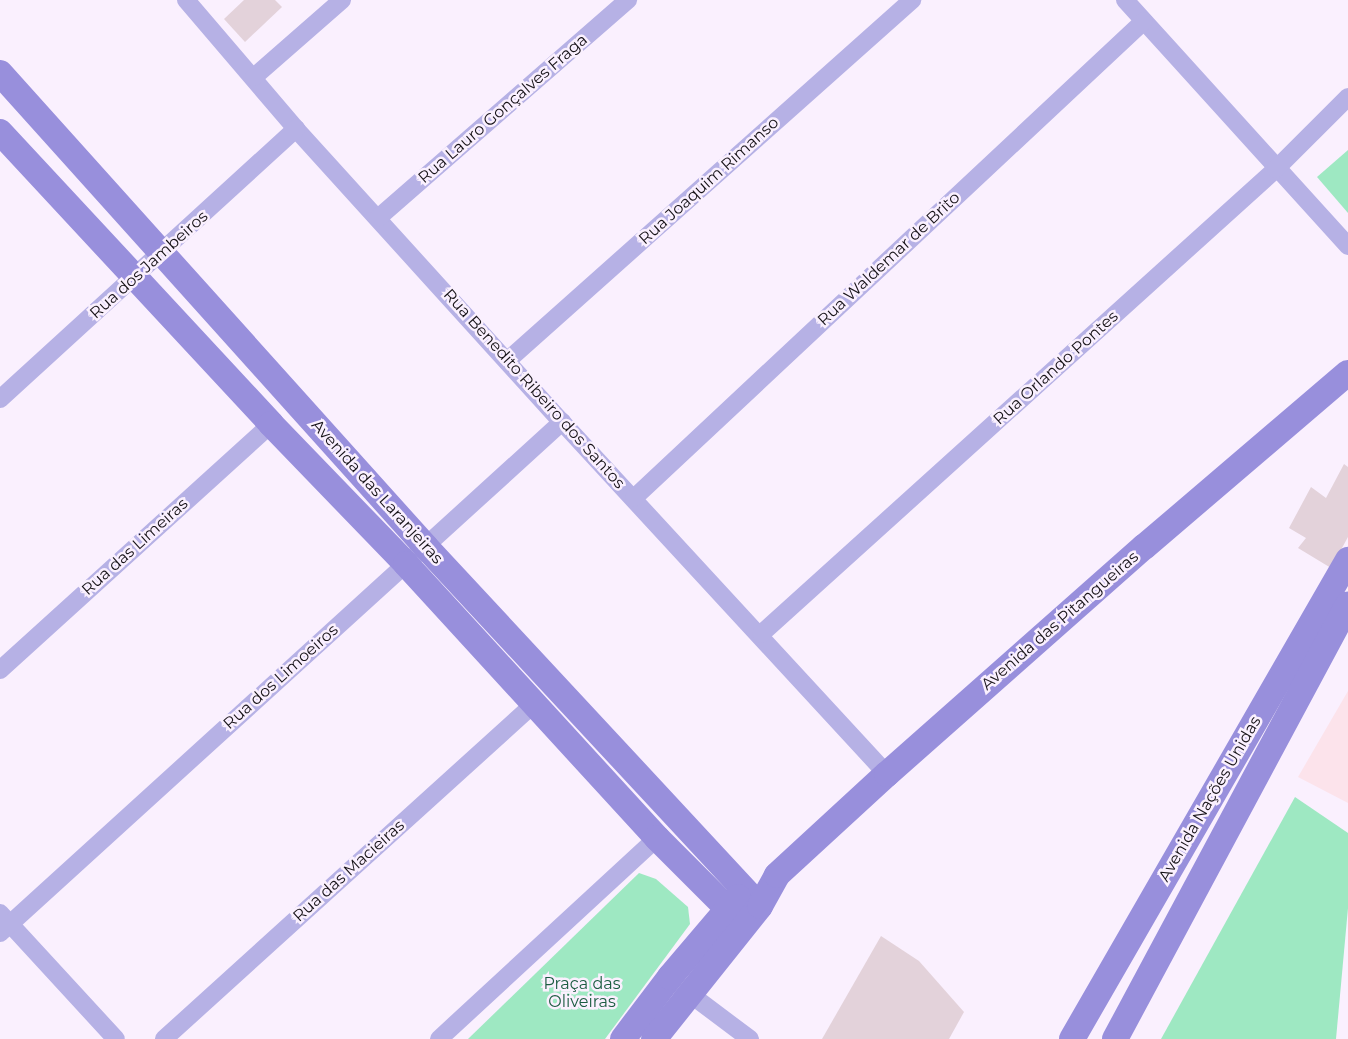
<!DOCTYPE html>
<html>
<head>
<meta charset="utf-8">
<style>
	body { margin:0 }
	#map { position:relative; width:1348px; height:1039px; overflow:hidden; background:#faf0fe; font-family:Montserrat,sans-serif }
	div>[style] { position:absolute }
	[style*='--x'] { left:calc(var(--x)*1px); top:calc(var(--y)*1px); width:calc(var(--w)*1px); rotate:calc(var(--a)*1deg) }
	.commercial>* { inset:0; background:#fce3eb }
	.green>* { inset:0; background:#9ee8c2 }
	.building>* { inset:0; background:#e3d2da }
	.street>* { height:18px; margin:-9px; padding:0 9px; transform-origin:9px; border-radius:9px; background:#b6b1e5 }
	.secondary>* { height:26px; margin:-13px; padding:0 13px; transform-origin:13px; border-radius:13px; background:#988fdc }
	span { translate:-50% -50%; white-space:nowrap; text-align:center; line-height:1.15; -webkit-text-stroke:5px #faf0fe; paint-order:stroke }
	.street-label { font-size:16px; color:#161217 }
	.park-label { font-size:16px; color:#1b5c41 }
</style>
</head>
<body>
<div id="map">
	<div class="commercial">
		<i style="clip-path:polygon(1348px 691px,1348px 803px,1298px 777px)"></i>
	</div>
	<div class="green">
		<i style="clip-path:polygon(1348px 150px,1348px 213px,1317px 177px)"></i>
		<i style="clip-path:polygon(1295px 797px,1348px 833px,1348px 908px,1336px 1039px,1161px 1039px)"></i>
		<i style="clip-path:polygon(639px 873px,656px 879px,688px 907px,690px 924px,605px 1039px,468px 1039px)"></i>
	</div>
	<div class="building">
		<i style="clip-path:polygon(244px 0,275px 0,282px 7px,245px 42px,224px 19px)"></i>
		<i style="clip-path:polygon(1344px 464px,1348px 467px,1348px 537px,1331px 568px,1298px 548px,1306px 538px,1289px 528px,1311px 487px,1326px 498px)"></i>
		<i style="clip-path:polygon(881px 936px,919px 961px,964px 1012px,949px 1039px,822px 1039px)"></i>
	</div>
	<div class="street">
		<i style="--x:186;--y:0;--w:170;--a:49.5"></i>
		<i style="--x:296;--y:129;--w:396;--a:47.8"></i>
		<i style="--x:562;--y:422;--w:479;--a:47.3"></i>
		<i style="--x:1125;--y:0;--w:332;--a:47.8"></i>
		<i style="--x:254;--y:77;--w:117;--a:-41.2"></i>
		<i style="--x:378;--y:218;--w:332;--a:-41.1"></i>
		<i style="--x:507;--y:361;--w:543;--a:-41.71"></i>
		<i style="--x:0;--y:399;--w:401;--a:-42.4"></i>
		<i style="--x:634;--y:498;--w:698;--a:-43.09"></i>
		<i style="--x:761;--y:634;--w:694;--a:-42.08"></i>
		<i style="--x:1276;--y:169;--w:102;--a:-45"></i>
		<i style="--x:0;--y:670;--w:366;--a:-42.2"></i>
		<i style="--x:0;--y:913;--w:171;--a:47.4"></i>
		<i style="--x:0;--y:933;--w:760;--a:-42.28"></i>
		<i style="--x:682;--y:988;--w:85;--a:36.9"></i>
		<i style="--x:164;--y:1039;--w:501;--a:-42.17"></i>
		<i style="--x:439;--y:1039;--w:297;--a:-42.7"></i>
	</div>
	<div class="secondary">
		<i style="--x:0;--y:73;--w:637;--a:48.05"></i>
		<i style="--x:426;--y:547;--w:490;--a:47.1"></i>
		<i style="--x:0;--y:132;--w:398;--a:47.1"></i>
		<i style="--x:271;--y:424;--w:194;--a:46"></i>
		<i style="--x:406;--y:564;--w:372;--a:47.5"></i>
		<i style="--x:657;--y:838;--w:123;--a:45"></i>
		<i style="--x:623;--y:1039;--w:78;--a:-52.8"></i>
		<i style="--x:670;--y:977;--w:105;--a:-49.6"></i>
		<i style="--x:654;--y:1039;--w:170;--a:-51.4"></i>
		<i style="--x:760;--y:906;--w:35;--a:-61"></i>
		<i style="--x:777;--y:875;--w:149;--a:-42.6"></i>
		<i style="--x:887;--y:774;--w:343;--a:-41.5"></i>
		<i style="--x:1144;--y:547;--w:268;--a:-40.5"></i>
		<i style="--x:1072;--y:1039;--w:553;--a:-60.05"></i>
		<i style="--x:1115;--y:1039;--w:493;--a:-61.8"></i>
	</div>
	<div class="street-label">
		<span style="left:503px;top:109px;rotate:-41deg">Rua Lauro Gonçalves Fraga</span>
		<span style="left:709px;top:181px;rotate:-42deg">Rua Joaquim Rimanso</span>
		<span style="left:889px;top:259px;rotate:-43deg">Rua Waldemar de Brito</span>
		<span style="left:149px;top:265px;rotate:-42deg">Rua dos Jambeiros</span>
		<span style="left:1056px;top:368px;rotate:-42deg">Rua Orlando Pontes</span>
		<span style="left:534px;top:389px;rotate:48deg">Rua Benedito Ribeiro dos Santos</span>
		<span style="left:377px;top:492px;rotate:48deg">Avenida das Laranjeiras</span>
		<span style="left:135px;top:547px;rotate:-42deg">Rua das Limeiras</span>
		<span style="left:1060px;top:621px;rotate:-41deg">Avenida das Pitangueiras</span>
		<span style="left:281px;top:677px;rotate:-42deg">Rua dos Limoeiros</span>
		<span style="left:1210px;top:799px;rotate:-60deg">Avenida Nações Unidas</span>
		<span style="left:349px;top:871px;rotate:-42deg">Rua das Macieiras</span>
	</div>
	<div class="park-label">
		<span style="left:582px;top:993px">Praça das<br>Oliveiras</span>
	</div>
</div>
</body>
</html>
